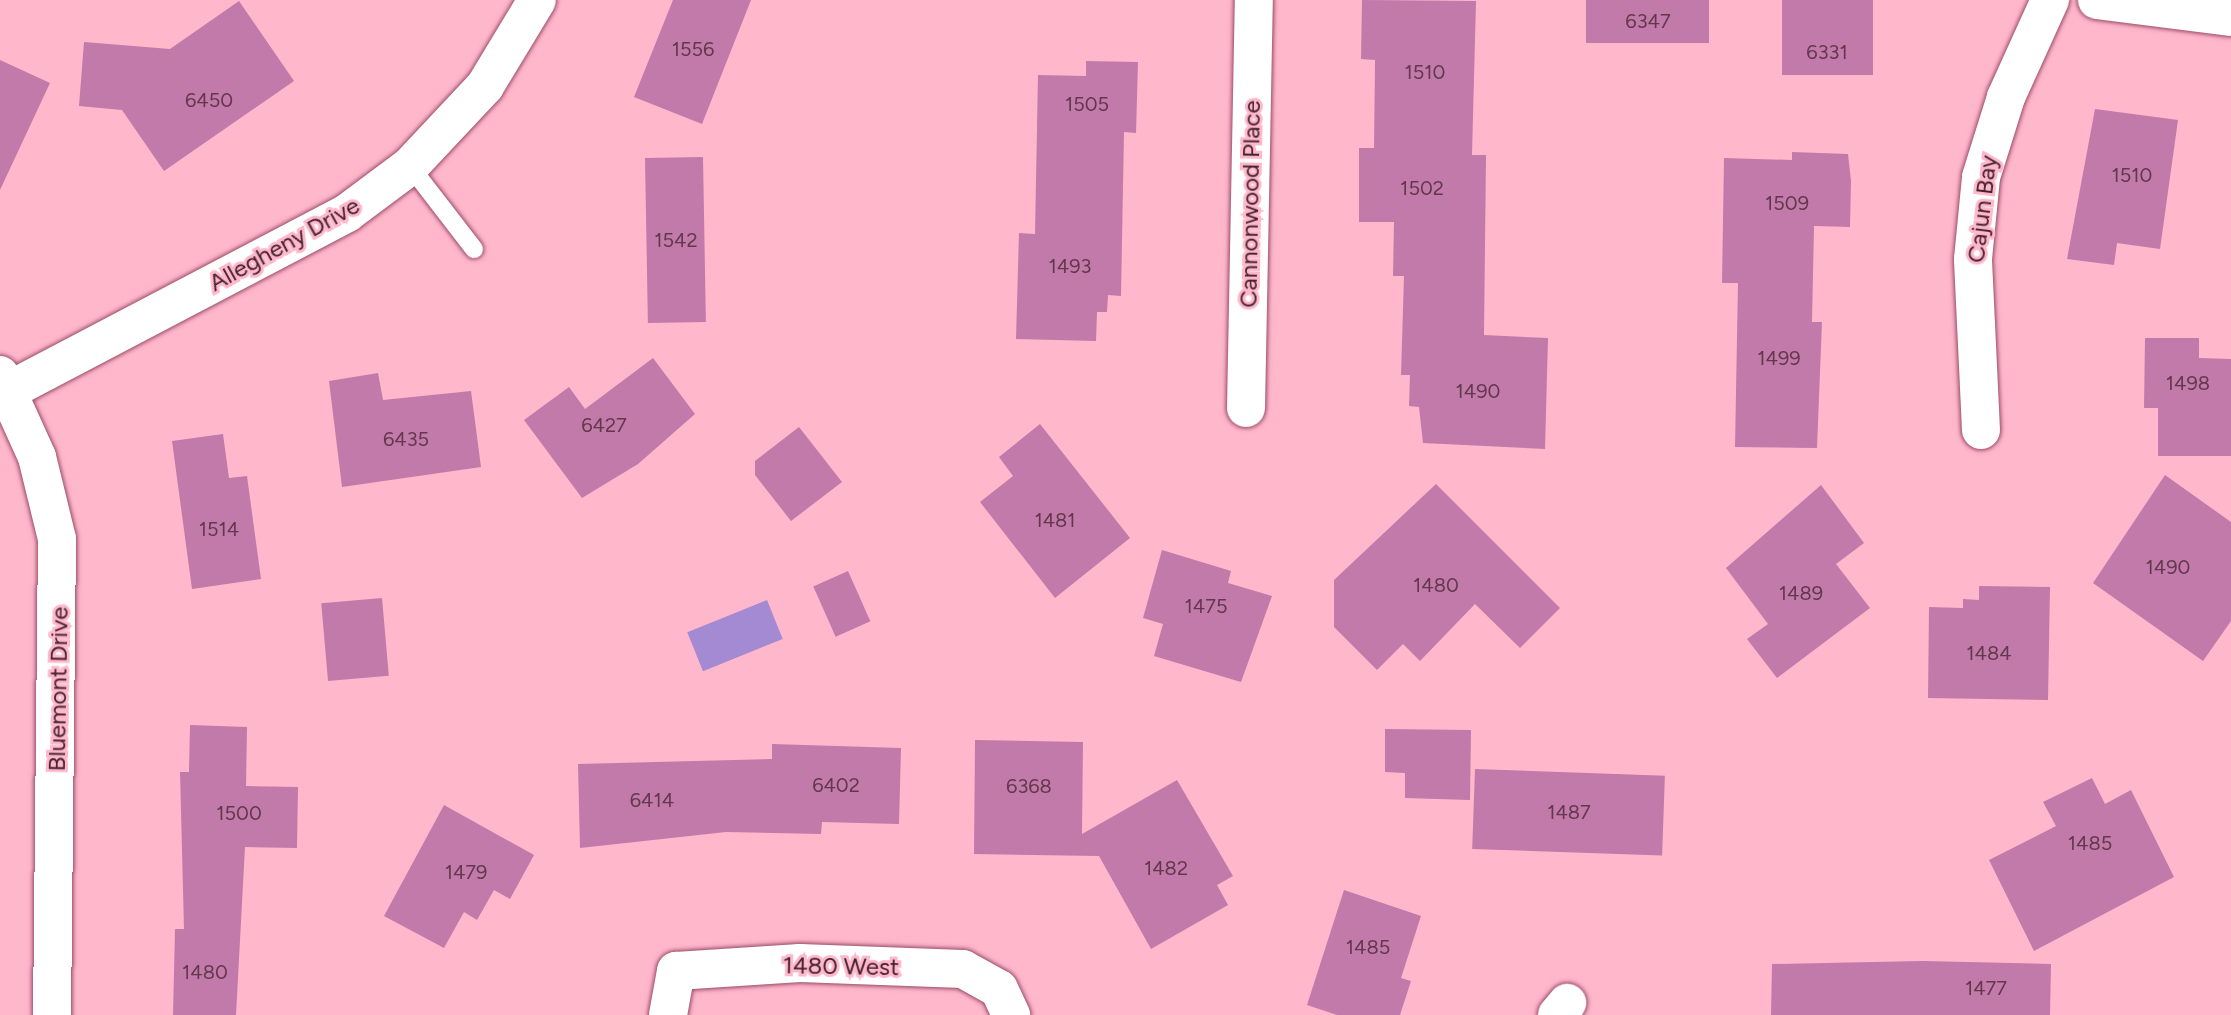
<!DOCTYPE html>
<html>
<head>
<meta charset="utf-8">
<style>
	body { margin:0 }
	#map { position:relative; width:2231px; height:1015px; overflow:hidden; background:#ffb7cc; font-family:Figtree,sans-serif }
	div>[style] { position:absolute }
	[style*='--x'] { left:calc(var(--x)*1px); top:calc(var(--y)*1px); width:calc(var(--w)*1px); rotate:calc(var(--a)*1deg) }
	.water>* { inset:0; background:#a48ad2; transform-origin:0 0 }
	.building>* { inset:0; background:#c17aaa; transform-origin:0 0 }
	.roads { filter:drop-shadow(0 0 2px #9b4c67) drop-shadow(0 0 2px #9b4c67) }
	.service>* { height:18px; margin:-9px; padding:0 9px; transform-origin:9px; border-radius:9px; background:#fff }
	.minor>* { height:38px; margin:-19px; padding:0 19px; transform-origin:19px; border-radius:19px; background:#fff }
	span { translate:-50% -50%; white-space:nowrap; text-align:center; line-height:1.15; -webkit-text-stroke:6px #ffb7cc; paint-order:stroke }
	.number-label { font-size:20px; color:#64384c }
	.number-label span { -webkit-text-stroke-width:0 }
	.street-label { font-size:24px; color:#45222d }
</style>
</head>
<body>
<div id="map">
	<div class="water">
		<i style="left:767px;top:600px;width:42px;height:86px;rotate:68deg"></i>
	</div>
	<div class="building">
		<i style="clip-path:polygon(673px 0,751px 0,702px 124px,634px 97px)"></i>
		<i style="clip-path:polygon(1362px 0,1476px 1px,1472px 155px,1486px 155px,1484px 335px,1548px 338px,1545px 449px,1423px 443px,1419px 407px,1409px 406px,1410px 375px,1401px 375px,1404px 276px,1393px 276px,1394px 222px,1359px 222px,1359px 148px,1374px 148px,1375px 60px,1361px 59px)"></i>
		<i style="left:1586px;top:0;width:123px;height:43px"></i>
		<i style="left:1782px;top:0;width:91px;height:75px"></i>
		<i style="clip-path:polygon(239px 1px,294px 81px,164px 171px,122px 110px,79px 106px,84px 42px,170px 49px)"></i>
		<i style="clip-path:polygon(0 60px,50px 83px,0 190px)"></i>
		<i style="clip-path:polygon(1086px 61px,1138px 62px,1136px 133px,1124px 132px,1121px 296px,1108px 295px,1107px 312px,1097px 312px,1096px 341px,1016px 339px,1019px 233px,1035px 234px,1038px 75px,1086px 76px)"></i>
		<i style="clip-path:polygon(2095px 109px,2178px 120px,2160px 249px,2117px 243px,2114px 265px,2067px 259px)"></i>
		<i style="clip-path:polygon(1792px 152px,1848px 154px,1851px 181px,1850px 227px,1814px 226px,1812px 322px,1822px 322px,1817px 448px,1735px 447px,1738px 283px,1722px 283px,1724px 158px,1792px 160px)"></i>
		<i style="left:703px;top:157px;width:165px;height:58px;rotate:89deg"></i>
		<i style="clip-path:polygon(2145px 338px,2199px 338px,2199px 358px,2231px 359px,2231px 456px,2158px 456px,2158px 408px,2144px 408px)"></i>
		<i style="clip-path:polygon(653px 358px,695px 414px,638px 464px,582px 498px,524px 420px,569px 387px,585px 409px)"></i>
		<i style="clip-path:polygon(378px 373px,383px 400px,471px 391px,481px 467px,342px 487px,329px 381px)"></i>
		<i style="clip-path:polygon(1040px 424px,1130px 538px,1055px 598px,980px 502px,1013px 476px,999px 457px)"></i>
		<i style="clip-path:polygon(799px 427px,842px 482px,791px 521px,755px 475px,755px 461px)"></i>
		<i style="clip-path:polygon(223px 434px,229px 478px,247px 476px,261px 579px,192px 589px,172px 441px)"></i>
		<i style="clip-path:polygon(2165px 475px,2231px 522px,2231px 621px,2203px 661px,2093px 583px)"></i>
		<i style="clip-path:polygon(1436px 484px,1560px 608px,1520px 648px,1475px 604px,1420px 661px,1403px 644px,1377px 670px,1334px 627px,1334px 580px)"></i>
		<i style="clip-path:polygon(1821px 485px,1864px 543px,1836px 564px,1870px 608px,1777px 678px,1747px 639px,1768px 624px,1726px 568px)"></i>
		<i style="clip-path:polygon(1162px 550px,1231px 571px,1228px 583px,1272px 596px,1241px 682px,1154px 656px,1163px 624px,1143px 618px)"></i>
		<i style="left:848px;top:571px;width:55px;height:38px;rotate:66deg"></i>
		<i style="clip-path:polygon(1979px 586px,2050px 587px,2048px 700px,1928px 698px,1929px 607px,1963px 608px,1963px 599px,1979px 600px)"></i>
		<i style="left:382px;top:598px;width:78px;height:61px;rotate:85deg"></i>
		<i style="clip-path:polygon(190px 725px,247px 727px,246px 786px,298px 787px,297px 848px,245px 847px,236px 1015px,173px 1015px,175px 929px,184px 929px,180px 772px,189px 772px)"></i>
		<i style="clip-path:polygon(1385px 729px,1471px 730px,1470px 800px,1405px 798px,1405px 773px,1385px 772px)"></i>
		<i style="clip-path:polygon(975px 740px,1083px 742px,1082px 834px,1177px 780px,1233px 876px,1217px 885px,1228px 905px,1151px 949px,1099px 856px,974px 854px)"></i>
		<i style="clip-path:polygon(772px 744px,901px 748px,899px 824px,822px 822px,821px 834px,726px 832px,580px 848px,578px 764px,772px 759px)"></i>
		<i style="left:1475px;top:769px;width:190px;height:80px;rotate:2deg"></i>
		<i style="clip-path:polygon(2092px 778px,2105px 804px,2131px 790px,2174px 877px,2034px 951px,1989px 860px,2056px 826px,2043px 802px)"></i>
		<i style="clip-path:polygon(444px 805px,534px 855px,510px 899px,494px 890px,477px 920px,464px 912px,444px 948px,384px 916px)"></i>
		<i style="clip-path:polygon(1344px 890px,1421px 916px,1401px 978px,1411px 981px,1400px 1015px,1337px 1015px,1307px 1005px)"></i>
		<i style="clip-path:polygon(1922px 961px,2051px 964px,2050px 1015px,1771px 1015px,1772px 964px)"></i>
	</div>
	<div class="roads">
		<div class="service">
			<i style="--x:410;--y:166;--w:105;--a:52.4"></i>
		</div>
		<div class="minor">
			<i style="--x:2097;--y:0;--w:135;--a:7.2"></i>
			<i style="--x:0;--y:375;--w:90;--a:65.7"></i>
			<i style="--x:37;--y:457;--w:84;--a:76.3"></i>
			<i style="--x:57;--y:539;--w:476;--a:90.6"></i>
			<i style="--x:10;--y:390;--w:381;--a:-27.7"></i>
			<i style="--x:347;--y:213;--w:79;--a:-36.7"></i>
			<i style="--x:410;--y:166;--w:110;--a:-46.8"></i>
			<i style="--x:485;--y:86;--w:100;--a:-58.8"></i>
			<i style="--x:1246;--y:408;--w:408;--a:-88.9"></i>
			<i style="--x:1981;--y:430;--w:171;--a:-92.7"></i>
			<i style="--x:1973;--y:259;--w:82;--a:-84.4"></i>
			<i style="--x:1981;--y:177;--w:84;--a:-72.6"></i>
			<i style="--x:2006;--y:97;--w:107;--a:-65.6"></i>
			<i style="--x:668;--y:1015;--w:45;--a:-79.7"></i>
			<i style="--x:676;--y:971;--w:124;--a:-3.7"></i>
			<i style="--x:800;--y:963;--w:163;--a:2.1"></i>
			<i style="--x:963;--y:969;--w:41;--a:29.1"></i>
			<i style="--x:999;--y:989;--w:29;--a:65"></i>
			<i style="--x:1557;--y:1015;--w:16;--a:-50"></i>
		</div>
	</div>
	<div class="number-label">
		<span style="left:1648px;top:21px">6347</span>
		<span style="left:693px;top:49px">1556</span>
		<span style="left:1827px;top:52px">6331</span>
		<span style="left:1425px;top:72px">1510</span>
		<span style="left:209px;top:100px">6450</span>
		<span style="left:1087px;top:104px">1505</span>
		<span style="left:2132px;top:175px">1510</span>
		<span style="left:1422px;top:188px">1502</span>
		<span style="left:1787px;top:203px">1509</span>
		<span style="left:676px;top:240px">1542</span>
		<span style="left:1070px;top:266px">1493</span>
		<span style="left:1779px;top:358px">1499</span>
		<span style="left:2188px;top:383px">1498</span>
		<span style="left:1478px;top:391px">1490</span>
		<span style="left:604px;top:425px">6427</span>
		<span style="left:406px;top:439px">6435</span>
		<span style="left:1055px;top:520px">1481</span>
		<span style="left:219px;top:529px">1514</span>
		<span style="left:2168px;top:567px">1490</span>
		<span style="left:1436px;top:585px">1480</span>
		<span style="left:1801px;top:593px">1489</span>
		<span style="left:1206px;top:606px">1475</span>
		<span style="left:1989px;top:653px">1484</span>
		<span style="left:836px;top:785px">6402</span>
		<span style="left:1029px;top:786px">6368</span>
		<span style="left:652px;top:800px">6414</span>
		<span style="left:1569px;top:812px">1487</span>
		<span style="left:239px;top:813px">1500</span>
		<span style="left:2090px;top:843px">1485</span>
		<span style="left:1166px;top:868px">1482</span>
		<span style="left:466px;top:872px">1479</span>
		<span style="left:1368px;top:947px">1485</span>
		<span style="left:205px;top:972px">1480</span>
		<span style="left:1986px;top:988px">1477</span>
	</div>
	<div class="street-label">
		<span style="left:1250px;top:204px;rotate:-89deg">Cannonwood Place</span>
		<span style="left:1982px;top:209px;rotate:-83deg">Cajun Bay</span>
		<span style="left:284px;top:244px;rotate:-29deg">Allegheny Drive</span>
		<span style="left:58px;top:689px;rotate:-89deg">Bluemont Drive</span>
		<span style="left:841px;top:966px;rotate:1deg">1480 West</span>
	</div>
</div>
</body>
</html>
